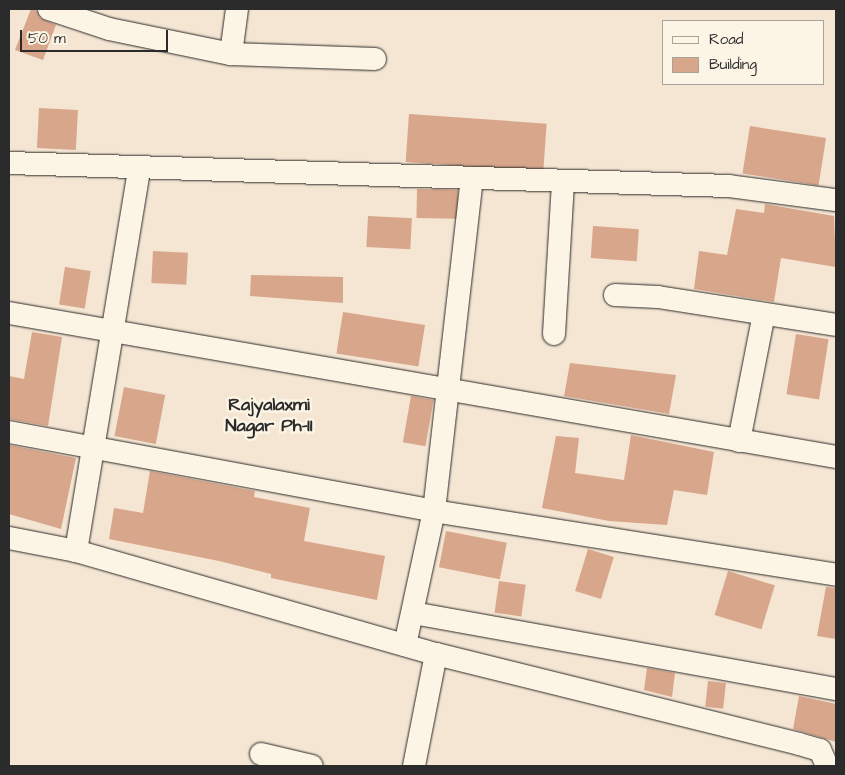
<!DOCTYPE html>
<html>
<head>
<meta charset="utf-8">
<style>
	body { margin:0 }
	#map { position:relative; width:845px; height:775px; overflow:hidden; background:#f5e5d3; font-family:"Architects Daughter",sans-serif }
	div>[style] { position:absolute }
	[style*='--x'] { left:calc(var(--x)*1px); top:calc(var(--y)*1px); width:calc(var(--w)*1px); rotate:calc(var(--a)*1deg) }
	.building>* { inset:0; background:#d8a68b; transform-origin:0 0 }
	.roads { filter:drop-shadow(0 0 1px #2b2b2b) drop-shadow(0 0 1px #2b2b2b) }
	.minor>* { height:22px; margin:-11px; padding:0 11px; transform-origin:11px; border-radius:11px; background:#fcf5e5 }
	span { translate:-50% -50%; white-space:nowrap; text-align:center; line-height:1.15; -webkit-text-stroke:5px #fcf5e5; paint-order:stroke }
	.neighbourhood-label { font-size:18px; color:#2b2b2b; font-weight:700 }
	.frame { position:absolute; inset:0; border:10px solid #2b2b2b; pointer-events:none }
	.legend { position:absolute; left:662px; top:20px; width:162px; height:65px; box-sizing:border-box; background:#fcf5e5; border:1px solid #a8a49b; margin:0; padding:6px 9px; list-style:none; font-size:15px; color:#2b2b2b }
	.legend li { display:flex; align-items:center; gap:10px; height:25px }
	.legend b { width:25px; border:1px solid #a8a49b }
	.scale { position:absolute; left:20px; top:30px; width:148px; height:22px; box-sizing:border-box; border:2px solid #2b2b2b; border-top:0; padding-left:6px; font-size:15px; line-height:18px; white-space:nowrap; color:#2b2b2b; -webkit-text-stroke:4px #fcf5e5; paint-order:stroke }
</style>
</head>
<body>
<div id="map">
	<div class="building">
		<i style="clip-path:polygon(31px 9px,36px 9px,40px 18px,56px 25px,43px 60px,15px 50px)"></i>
		<i style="left:39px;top:108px;width:39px;height:40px;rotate:3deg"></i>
		<i style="left:409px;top:114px;width:138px;height:48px;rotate:4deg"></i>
		<i style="left:750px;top:126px;width:77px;height:48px;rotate:9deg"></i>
		<i style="left:417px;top:189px;width:41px;height:29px;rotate:1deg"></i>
		<i style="clip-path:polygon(765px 204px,834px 216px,836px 267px,781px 258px,774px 302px,694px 289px,699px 251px,727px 255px,736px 209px,764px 213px)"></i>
		<i style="left:368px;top:216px;width:44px;height:31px;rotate:3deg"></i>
		<i style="left:593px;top:226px;width:46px;height:32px;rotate:4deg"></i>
		<i style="left:153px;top:251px;width:35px;height:32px;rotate:3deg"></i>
		<i style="left:65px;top:267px;width:26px;height:38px;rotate:9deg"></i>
		<i style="clip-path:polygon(251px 275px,343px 277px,343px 303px,250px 296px)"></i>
		<i style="left:343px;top:312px;width:83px;height:42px;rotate:9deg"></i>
		<i style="clip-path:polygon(32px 332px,62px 337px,48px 426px,9px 419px,9px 376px,24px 379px)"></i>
		<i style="left:796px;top:334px;width:33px;height:61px;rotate:9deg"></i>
		<i style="clip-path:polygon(570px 363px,676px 375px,669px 414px,564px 396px)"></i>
		<i style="left:124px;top:387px;width:42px;height:50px;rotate:11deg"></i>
		<i style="left:411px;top:396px;width:23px;height:47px;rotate:10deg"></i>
		<i style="clip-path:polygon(631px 435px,714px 452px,707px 495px,674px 490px,667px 525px,609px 521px,542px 508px,556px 436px,579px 438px,575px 473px,624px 480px)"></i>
		<i style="clip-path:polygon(9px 445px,76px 458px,61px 529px,9px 514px)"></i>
		<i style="clip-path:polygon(150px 471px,255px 491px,254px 497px,310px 508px,304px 541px,385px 556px,377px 600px,271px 578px,271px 574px,219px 561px,109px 539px,114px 508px,143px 513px)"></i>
		<i style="left:446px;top:531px;width:62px;height:37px;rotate:11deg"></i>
		<i style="left:588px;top:549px;width:27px;height:44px;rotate:17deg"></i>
		<i style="left:728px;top:571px;width:49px;height:46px;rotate:17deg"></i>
		<i style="left:499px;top:581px;width:27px;height:32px;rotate:8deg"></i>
		<i style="clip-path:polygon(826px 587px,836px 588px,836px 639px,817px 636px)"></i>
		<i style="clip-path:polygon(647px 668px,675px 673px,672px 697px,644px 690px)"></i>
		<i style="left:708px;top:681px;width:18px;height:26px;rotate:6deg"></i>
		<i style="clip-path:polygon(799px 696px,836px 704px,836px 742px,793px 729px)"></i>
	</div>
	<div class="roads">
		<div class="minor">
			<i style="--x:49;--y:9;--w:63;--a:18.4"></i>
			<i style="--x:109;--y:29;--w:125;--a:11.6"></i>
			<i style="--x:231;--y:54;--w:144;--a:2"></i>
			<i style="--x:231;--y:54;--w:45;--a:-82.4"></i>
			<i style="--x:9;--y:163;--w:720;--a:1.83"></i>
			<i style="--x:729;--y:186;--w:108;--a:7.5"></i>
			<i style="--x:615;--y:295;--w:43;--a:2.7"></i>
			<i style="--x:658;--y:297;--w:180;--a:8.9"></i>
			<i style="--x:9;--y:313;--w:839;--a:9.88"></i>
			<i style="--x:554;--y:334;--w:151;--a:-86.6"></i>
			<i style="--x:9;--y:432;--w:432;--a:10.5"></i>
			<i style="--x:434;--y:511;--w:407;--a:9"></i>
			<i style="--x:739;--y:441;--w:129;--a:-78.9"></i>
			<i style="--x:9;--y:538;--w:68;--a:11"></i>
			<i style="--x:76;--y:551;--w:374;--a:16"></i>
			<i style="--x:436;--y:654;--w:374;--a:13.9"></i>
			<i style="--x:799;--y:744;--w:22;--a:16"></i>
			<i style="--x:820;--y:750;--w:17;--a:66"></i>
			<i style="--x:76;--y:551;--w:387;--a:-80.6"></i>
			<i style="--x:413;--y:613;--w:430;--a:10.2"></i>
			<i style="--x:405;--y:645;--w:137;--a:-77.8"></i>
			<i style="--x:434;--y:511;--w:333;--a:-83.5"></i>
			<i style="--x:261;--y:754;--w:52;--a:13.2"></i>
			<i style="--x:414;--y:766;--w:114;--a:-78.9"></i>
		</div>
	</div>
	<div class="neighbourhood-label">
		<span style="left:269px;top:416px">Rajyalaxmi<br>Nagar Ph-II</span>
	</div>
	<div class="frame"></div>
	<ul class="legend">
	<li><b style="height:6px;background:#fcf5e5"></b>Road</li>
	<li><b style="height:14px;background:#d8a68b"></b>Building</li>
	</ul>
	<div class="scale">50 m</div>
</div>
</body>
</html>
